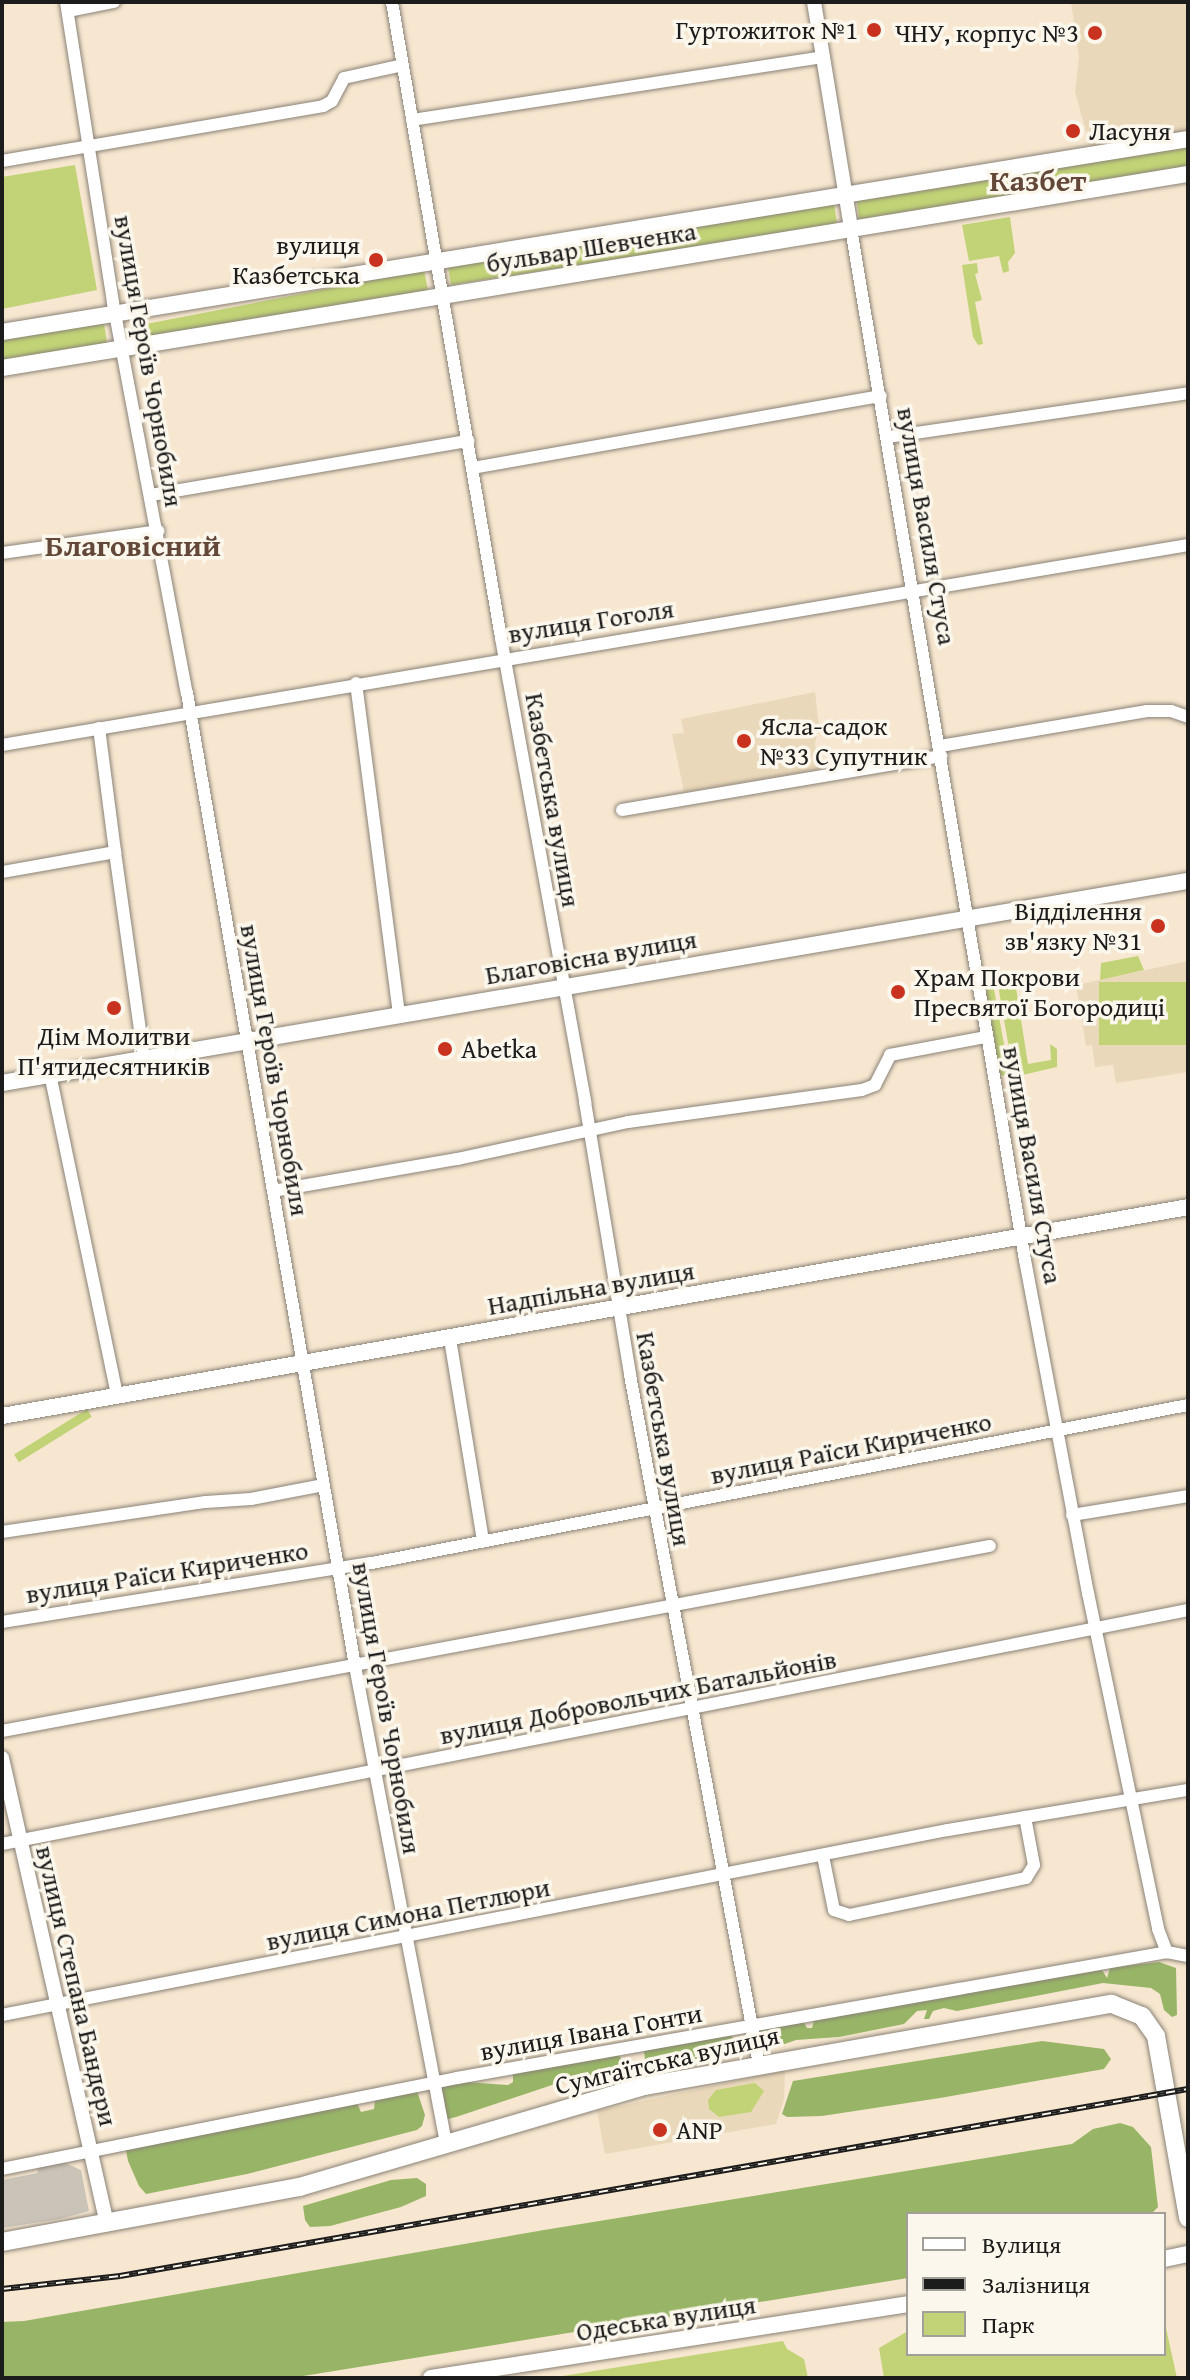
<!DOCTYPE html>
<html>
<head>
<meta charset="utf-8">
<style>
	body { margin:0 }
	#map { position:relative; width:1190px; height:2380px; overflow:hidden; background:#f7e7d0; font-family:"Gentium Book Plus",serif }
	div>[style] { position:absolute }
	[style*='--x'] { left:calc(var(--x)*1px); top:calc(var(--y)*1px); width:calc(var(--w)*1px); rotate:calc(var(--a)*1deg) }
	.built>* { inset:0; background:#ead8ba }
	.industrial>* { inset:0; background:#cac3b8 }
	.green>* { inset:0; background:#c1d376; transform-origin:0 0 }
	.forest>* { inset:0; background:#98b567 }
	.roads { filter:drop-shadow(0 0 2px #8a8276) drop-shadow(0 0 2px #8a8276) }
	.minor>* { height:12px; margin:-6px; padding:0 6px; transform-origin:6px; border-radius:6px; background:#fff }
	.tertiary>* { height:14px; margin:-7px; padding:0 7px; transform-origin:7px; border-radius:7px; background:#fff }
	.secondary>* { height:16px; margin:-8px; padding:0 8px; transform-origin:8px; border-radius:8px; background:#fff }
	.primary>* { height:18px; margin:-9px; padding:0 9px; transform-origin:9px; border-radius:9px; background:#fff }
	.rail>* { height:6px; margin-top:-3px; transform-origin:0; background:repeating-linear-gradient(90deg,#fbf7ec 0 9px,#1c1c1c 0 18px); box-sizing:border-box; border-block:2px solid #1c1c1c }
	.dots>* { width:22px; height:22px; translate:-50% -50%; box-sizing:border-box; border:4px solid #fbf7ec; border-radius:50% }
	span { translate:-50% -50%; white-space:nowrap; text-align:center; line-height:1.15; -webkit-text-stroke:7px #fbf7ec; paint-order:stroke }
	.poi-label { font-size:26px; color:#1c1c1c }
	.right { translate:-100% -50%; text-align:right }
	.left { translate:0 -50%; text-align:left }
	.street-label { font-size:26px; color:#1c1c1c }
	.quarter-label { font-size:30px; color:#634839; font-weight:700 }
	.frame { position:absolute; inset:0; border:4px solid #1c1c1c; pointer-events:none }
	.legend { position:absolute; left:906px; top:2212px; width:260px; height:144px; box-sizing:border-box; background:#fbf7ec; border:2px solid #a29f99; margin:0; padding:10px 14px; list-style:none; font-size:24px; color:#1c1c1c }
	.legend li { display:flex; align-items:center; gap:16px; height:40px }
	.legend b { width:40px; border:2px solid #a29f99 }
</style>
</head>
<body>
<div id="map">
	<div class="built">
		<i style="clip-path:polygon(1071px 2px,1188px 2px,1188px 133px,1091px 149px,1075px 92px,1079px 57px)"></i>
		<i style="clip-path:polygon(815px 692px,819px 726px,815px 744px,820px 769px,684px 792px,672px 734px,684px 733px,681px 719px)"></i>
		<i style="clip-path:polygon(1188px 961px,1188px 1072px,1116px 1083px,1113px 1065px,1095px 1067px,1092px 1045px,1086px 1046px,1076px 985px)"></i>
		<i style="clip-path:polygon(785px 2070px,784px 2099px,776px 2124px,605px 2154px,597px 2111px)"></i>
	</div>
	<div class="industrial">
		<i style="clip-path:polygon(65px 2163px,81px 2170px,89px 2211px,60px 2219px,2px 2228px,2px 2180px,38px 2173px,37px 2167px)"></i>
	</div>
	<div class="green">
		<i style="clip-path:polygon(1188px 144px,1188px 169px,859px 219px,857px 200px)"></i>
		<i style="clip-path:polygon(75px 165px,97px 290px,2px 309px,2px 177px)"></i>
		<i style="left:834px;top:204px;width:20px;height:391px;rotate:81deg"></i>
		<i style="clip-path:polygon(1010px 217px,1015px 253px,1008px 262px,1009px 271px,1003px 273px,999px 256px,969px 261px,962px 225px)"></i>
		<i style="clip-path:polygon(977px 263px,978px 273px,975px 274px,982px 300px,975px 302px,983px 344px,978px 345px,973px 337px,962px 265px)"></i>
		<i style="left:424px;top:270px;width:21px;height:299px;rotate:79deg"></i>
		<i style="clip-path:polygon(104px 323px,107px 344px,2px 363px,2px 338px)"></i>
		<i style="clip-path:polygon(1138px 956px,1144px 970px,1100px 980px,1101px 963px)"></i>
		<i style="clip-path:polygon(1015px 982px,1028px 1064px,1051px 1060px,1050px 1044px,1057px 1049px,1057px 1067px,1014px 1077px,998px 985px)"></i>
		<i style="left:1188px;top:982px;width:63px;height:89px;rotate:90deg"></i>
		<i style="clip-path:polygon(991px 983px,993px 984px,1010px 1077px,997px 1074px,984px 984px)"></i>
		<i style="left:87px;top:1409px;width:9px;height:86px;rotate:58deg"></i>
		<i style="clip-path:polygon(755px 2083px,764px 2091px,751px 2112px,719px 2117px,709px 2109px,708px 2100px,716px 2090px)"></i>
		<i style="clip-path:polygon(1164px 2319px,1177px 2378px,884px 2378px,879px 2348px,908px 2331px,908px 2354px,1164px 2354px)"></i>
		<i style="clip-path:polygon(783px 2341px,787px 2349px,804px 2359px,808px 2378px,550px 2378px)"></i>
	</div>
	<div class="forest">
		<i style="clip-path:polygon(1159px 1962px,1176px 1968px,1177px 2015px,1172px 2017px,1164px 2010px,1160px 1994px,1151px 1988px,1103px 1983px,957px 2011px,944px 2008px,933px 2011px,929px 2019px,924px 2019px,927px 2010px,917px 2011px,904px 2024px,839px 2037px,796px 2040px,779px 2046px,768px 2047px,758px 2033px,759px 2028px,803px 2021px,807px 2028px,812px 2028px,815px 2017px,1102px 1970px,1107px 1978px,1110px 1968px)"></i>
		<i style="clip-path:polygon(729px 2034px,736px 2040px,735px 2054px,695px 2060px,690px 2067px,654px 2066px,645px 2060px,644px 2050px)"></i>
		<i style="clip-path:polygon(1042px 2041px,1104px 2049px,1111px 2059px,1104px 2069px,940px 2098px,822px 2116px,787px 2117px,782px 2114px,793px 2081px)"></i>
		<i style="clip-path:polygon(617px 2053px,622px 2060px,610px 2075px,558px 2083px,456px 2117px,448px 2119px,444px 2113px,440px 2087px,465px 2082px,508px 2085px,513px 2082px,513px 2074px,525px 2071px)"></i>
		<i style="clip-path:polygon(417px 2091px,425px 2115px,422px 2126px,417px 2130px,247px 2174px,146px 2194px,139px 2186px,128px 2161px,126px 2150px,357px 2103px,361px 2112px,374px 2109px,375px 2100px)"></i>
		<i style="clip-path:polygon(1120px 2123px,1133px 2127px,1151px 2147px,1158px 2207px,1151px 2214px,908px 2214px,908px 2278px,291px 2378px,2px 2378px,2px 2322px,24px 2321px,544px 2230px,1072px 2144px,1093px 2129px)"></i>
		<i style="clip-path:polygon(417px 2178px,426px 2184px,426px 2196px,401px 2207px,330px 2226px,310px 2227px,305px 2220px,303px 2206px,391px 2180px)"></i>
	</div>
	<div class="roads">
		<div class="minor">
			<i style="--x:66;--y:2;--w:305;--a:81.1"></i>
			<i style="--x:113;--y:303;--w:397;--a:79.3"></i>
			<i style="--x:187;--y:693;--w:987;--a:80.2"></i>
			<i style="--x:355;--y:1666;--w:488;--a:79.2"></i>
			<i style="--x:392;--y:2;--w:645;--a:80.27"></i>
			<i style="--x:501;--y:638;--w:472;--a:79.7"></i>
			<i style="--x:585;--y:1102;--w:277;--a:80.6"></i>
			<i style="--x:630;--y:1375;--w:701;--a:79.4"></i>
			<i style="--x:68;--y:11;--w:47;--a:-11.1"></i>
			<i style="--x:412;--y:120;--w:416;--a:-8.7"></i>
			<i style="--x:2;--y:161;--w:326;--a:-9.7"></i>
			<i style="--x:323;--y:106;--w:10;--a:-29"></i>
			<i style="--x:332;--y:101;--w:26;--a:-62"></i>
			<i style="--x:344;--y:78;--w:60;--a:-12.4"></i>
			<i style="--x:851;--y:229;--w:1046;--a:80.42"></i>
			<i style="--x:1025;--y:1260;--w:339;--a:79.3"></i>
			<i style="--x:1088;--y:1593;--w:343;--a:78.2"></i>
			<i style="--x:1158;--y:1929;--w:25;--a:69"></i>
			<i style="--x:888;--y:437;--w:303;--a:-8.3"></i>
			<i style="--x:472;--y:468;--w:415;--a:-10"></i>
			<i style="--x:151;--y:495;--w:322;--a:-9.7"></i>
			<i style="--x:2;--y:553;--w:158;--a:-8"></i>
			<i style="--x:356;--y:683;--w:335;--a:82.6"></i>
			<i style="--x:99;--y:728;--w:125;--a:82.6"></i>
			<i style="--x:2;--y:745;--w:1203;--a:-9.57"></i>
			<i style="--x:940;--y:746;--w:210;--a:-9.6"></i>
			<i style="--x:1147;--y:711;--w:24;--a:0"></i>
			<i style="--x:1171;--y:711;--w:18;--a:19"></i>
			<i style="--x:622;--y:810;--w:324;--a:-9.6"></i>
			<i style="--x:2;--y:872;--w:115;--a:-10"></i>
			<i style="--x:115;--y:852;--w:208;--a:82"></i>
			<i style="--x:50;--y:1074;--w:329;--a:78.2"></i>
			<i style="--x:273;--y:1191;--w:187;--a:-9.9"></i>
			<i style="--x:457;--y:1159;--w:175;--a:-12.2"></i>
			<i style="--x:628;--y:1122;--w:236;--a:-7.8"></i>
			<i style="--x:862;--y:1090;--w:14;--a:-21"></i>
			<i style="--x:875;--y:1085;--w:34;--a:-63"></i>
			<i style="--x:890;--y:1055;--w:98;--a:-10.6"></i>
			<i style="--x:450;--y:1339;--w:205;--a:80.7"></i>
			<i style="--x:1072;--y:1515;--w:118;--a:-9.3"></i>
			<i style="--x:2;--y:1532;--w:206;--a:-8.4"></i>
			<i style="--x:206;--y:1502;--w:45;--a:-3.8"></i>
			<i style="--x:251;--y:1499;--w:74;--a:-10.9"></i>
			<i style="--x:2;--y:1622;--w:375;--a:-9.1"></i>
			<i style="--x:372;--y:1563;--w:831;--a:-10.96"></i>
			<i style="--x:2;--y:1731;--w:1005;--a:-10.61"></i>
			<i style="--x:2;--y:1844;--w:1209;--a:-11.16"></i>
			<i style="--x:823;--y:1856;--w:55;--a:78.5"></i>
			<i style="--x:834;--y:1910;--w:16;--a:18"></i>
			<i style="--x:849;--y:1915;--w:181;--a:-11.8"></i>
			<i style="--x:1026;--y:1878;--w:15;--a:-58"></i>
			<i style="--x:1034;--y:1865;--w:49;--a:-100.6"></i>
			<i style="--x:2;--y:2015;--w:964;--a:-11.07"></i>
			<i style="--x:948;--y:1830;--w:243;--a:-9.5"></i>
			<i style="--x:2;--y:2169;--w:464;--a:-11.3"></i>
			<i style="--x:457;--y:2078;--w:721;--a:-10.06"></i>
			<i style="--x:1167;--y:1952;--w:21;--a:11"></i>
		</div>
		<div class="tertiary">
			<i style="--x:814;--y:2;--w:230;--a:80.7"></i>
			<i style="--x:2;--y:1758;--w:478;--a:77.3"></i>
		</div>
		<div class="secondary">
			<i style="--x:2;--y:332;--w:1202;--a:-9.24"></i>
			<i style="--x:2;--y:368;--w:1202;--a:-9.29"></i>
			<i style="--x:2;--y:1083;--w:1203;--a:-9.67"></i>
			<i style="--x:2;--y:1416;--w:1204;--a:-9.99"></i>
			<i style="--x:1164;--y:2259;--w:25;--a:-12"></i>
			<i style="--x:431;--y:2378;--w:483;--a:-8.8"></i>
		</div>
		<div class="primary">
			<i style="--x:2;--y:2242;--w:302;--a:-10.5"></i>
			<i style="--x:299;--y:2187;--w:360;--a:-16.3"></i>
			<i style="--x:645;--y:2086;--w:474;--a:-10"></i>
			<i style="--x:1112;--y:2004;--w:32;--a:22"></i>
			<i style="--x:1142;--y:2016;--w:24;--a:55"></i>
			<i style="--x:1156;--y:2036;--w:185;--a:80"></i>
		</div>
	</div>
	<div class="rail">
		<i style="--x:2;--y:2289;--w:119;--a:-6.3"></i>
		<i style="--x:120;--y:2276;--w:1084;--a:-9.93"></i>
	</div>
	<div class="dots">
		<i style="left:874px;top:30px;background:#c8321e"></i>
		<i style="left:1095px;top:33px;background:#c8321e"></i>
		<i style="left:1073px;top:131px;background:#c8321e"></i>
		<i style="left:376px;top:260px;background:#c8321e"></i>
		<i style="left:744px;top:741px;background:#c8321e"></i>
		<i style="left:1158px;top:926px;background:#c8321e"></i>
		<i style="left:898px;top:992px;background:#c8321e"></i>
		<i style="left:114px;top:1008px;background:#c8321e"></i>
		<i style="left:445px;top:1049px;background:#c8321e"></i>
		<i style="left:660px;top:2130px;background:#c8321e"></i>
	</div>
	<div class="poi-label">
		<span class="right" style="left:858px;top:30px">Гуртожиток №1</span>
		<span class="right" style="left:1079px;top:33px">ЧНУ, корпус №3</span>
		<span class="left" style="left:1089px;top:131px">Ласуня</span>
		<span class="right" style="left:360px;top:260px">вулиця<br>Казбетська</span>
		<span class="left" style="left:760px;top:741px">Ясла-садок<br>№33 Супутник</span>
		<span class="right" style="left:1142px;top:926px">Відділення<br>зв'язку №31</span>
		<span class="left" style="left:914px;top:992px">Храм Покрови<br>Пресвятої Богородиці</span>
		<span style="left:114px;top:1051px">Дім Молитви<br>П'ятидесятників</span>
		<span class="left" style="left:461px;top:1049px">Abetka</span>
		<span class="left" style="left:676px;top:2130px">ANP</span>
	</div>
	<div class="street-label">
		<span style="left:591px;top:247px;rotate:-9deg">бульвар Шевченка</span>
		<span style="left:149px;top:361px;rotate:80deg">вулиця Героїв Чорнобиля</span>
		<span style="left:927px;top:526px;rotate:80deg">вулиця Василя Стуса</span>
		<span style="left:591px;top:621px;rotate:-9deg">вулиця Гоголя</span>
		<span style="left:553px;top:800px;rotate:80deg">Казбетська вулиця</span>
		<span style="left:591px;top:957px;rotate:-10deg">Благовісна вулиця</span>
		<span style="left:275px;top:1070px;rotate:80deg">вулиця Героїв Чорнобиля</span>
		<span style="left:1033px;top:1165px;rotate:80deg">вулиця Василя Стуса</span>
		<span style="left:591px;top:1288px;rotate:-10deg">Надпільна вулиця</span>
		<span style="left:664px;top:1439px;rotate:80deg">Казбетська вулиця</span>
		<span style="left:851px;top:1448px;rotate:-11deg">вулиця Раїси Кириченко</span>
		<span style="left:167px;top:1572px;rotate:-9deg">вулиця Раїси Кириченко</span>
		<span style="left:638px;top:1697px;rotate:-11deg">вулиця Добровольчих Батальйонів</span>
		<span style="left:387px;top:1708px;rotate:80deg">вулиця Героїв Чорнобиля</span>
		<span style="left:408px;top:1914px;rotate:-11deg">вулиця Симона Петлюри</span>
		<span style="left:77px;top:1986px;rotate:77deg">вулиця Степана Бандери</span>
		<span style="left:591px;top:2032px;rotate:-10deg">вулиця Івана Гонти</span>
		<span style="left:667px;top:2060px;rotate:-13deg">Сумгаїтська вулиця</span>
		<span style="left:666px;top:2318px;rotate:-9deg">Одеська вулиця</span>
	</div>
	<div class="quarter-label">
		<span style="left:1038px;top:180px">Казбет</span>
		<span style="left:133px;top:545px">Благовісний</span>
	</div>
	<div class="frame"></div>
	<ul class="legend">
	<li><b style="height:10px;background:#fff"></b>Вулиця</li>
	<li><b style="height:10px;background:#1c1c1c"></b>Залізниця</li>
	<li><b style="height:22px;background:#c1d376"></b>Парк</li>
	</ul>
</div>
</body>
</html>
